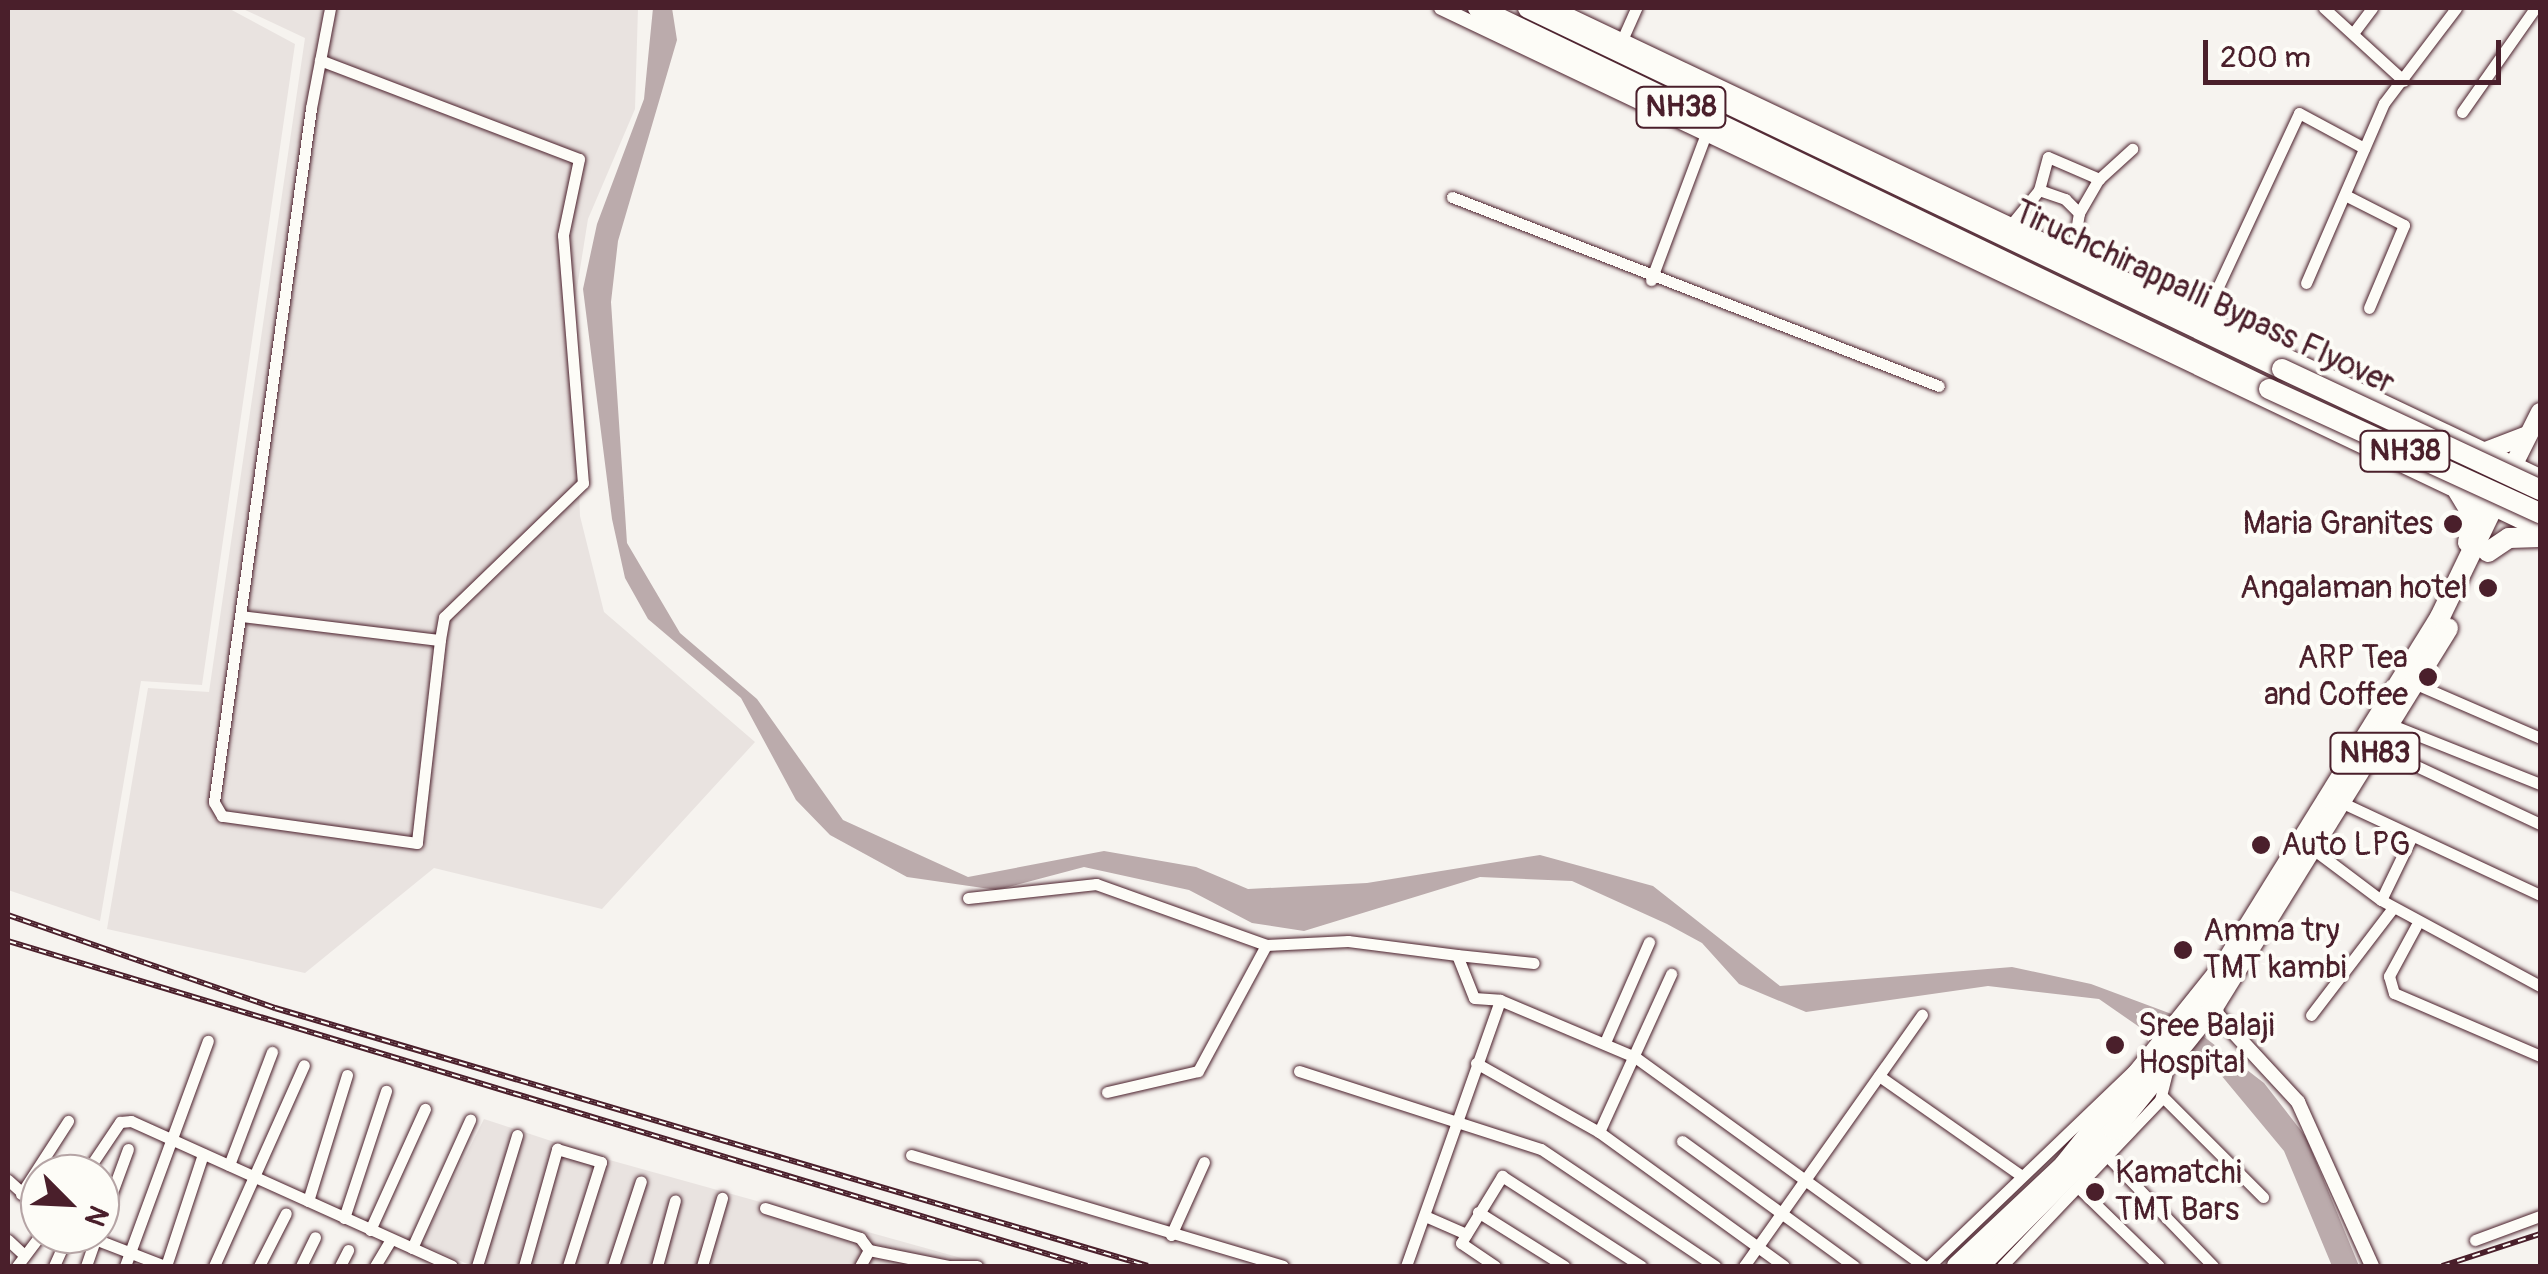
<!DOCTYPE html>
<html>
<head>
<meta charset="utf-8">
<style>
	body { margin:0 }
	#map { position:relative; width:2548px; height:1274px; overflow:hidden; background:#f6f3ef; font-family:Pangolin,sans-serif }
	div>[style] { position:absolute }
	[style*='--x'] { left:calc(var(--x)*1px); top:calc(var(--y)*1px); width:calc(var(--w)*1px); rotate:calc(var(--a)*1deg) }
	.built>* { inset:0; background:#e9e3e0 }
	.water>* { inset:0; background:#bbabac }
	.roads { filter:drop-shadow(0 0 2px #4a1f2b) drop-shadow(0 0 2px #4a1f2b) }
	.minor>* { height:11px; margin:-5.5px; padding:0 5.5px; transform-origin:5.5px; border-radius:5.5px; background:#fdfcf7 }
	.tertiary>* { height:14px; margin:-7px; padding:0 7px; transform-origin:7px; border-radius:7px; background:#fdfcf7 }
	.primary>* { height:18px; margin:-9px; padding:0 9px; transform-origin:9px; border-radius:9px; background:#fdfcf7 }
	.trunk>* { height:20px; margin:-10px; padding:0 10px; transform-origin:10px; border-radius:10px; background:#fdfcf7 }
	.rail>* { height:6px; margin-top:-3px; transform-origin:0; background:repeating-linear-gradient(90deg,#fdfcf7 0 8px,#4a1f2b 0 16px); box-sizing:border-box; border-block:2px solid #4a1f2b }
	.bridges { filter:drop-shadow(0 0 2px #4a1f2b) drop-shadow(0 0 2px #4a1f2b) }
	.trunk-bridge>* { height:20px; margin:-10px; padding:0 10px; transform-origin:10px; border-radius:10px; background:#fdfcf7 }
	.dots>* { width:28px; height:28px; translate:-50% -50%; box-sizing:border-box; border:5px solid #fdfcf7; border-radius:50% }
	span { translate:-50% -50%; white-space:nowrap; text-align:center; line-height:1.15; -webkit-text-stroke:8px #fdfcf7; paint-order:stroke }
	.shield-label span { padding:2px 8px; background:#fdfcf7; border:2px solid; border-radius:8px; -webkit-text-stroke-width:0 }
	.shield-label { font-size:30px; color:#4a1f2b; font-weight:700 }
	.street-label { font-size:32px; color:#4a1f2b }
	.poi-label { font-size:32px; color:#4a1f2b }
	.right { translate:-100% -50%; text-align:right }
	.left { translate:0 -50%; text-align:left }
	.frame { position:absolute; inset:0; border:10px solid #4a1f2b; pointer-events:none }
	.north { position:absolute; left:20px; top:1154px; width:100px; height:100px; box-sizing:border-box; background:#fdfcf7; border:2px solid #b5a4a5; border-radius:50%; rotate:114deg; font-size:28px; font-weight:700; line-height:40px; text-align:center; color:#4a1f2b }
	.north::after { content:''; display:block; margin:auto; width:35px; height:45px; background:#4a1f2b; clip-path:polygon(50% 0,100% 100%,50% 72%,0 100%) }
	.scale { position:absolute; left:2203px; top:40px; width:298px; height:45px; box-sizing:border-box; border:5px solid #4a1f2b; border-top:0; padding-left:12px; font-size:30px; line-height:35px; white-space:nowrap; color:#4a1f2b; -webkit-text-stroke:8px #fdfcf7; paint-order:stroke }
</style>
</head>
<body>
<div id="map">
	<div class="built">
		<i style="clip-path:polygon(8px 8px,228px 8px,295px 44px,202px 685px,141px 681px,100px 921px,8px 890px)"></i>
		<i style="clip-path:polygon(241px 8px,638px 8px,635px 109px,588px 219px,573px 313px,580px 516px,604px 612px,755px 742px,602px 909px,434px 868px,305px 973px,107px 929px,148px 688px,209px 692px,305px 38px)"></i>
		<i style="clip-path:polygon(484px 1119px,606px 1159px,990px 1266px,472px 1266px,421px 1244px)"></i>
	</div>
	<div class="water">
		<i style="clip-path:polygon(653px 8px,672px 8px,677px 40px,618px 241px,611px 302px,627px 543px,680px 633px,757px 699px,843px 820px,968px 877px,1104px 851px,1196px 867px,1248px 889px,1367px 883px,1540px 855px,1653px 886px,1780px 986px,2012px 967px,2091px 984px,2177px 1016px,2264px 1083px,2306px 1137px,2359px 1266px,2332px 1266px,2284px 1151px,2211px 1063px,2184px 1058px,2099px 999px,1988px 986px,1806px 1012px,1739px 984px,1702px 943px,1667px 924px,1572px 881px,1480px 877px,1304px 931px,1252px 923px,1189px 890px,1084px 867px,997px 890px,907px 877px,830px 835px,796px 800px,741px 698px,648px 619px,625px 578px,612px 519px,583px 289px,597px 224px,644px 99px)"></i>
	</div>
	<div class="roads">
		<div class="minor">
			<i style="--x:2324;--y:8;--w:108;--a:42.4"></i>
			<i style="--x:2354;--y:32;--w:30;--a:-53"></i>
			<i style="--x:1622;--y:40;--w:35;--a:-66"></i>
			<i style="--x:320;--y:60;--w:277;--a:20.9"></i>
			<i style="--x:579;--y:159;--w:78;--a:101.9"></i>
			<i style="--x:563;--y:235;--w:249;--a:85.4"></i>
			<i style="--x:583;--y:483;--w:193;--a:136"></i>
			<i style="--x:444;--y:617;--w:23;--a:100"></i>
			<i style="--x:2462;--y:112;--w:127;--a:-54.9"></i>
			<i style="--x:2039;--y:190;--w:34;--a:-75"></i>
			<i style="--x:2048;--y:157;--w:56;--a:23.3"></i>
			<i style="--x:2099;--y:179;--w:45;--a:-42.3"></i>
			<i style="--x:2345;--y:195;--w:66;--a:27"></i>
			<i style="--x:2404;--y:225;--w:90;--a:112.9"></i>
			<i style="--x:1452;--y:197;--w:522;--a:21.21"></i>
			<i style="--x:2079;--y:213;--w:39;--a:-60"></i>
			<i style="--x:2010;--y:226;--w:46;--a:-51.1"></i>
			<i style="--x:2039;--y:190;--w:28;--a:19"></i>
			<i style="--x:2065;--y:199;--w:20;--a:45"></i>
			<i style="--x:2079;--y:213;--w:43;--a:99.5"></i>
			<i style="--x:1651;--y:280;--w:156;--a:-69.4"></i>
			<i style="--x:2306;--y:283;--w:196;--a:-66.6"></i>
			<i style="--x:2384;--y:103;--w:119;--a:-52.8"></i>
			<i style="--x:2203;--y:319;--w:227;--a:-65"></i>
			<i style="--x:2299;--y:113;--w:74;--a:28.3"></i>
			<i style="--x:241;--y:616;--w:200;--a:6.9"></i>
			<i style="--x:440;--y:640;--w:204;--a:96.5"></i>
			<i style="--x:417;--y:843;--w:197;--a:-172.1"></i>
			<i style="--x:222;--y:816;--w:16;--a:-120"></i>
			<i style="--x:214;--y:802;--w:701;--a:-82.04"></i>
			<i style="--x:311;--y:108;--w:102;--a:-79.2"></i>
			<i style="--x:2416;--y:684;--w:135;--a:23.5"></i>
			<i style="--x:2392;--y:725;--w:159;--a:21.7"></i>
			<i style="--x:2378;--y:748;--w:179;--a:25.1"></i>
			<i style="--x:2345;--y:804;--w:215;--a:25"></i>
			<i style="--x:2412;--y:836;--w:71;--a:115.8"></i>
			<i style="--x:2381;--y:900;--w:181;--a:28.4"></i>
			<i style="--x:2317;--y:852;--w:80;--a:36.9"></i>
			<i style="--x:968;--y:898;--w:129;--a:-6.2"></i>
			<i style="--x:1096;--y:884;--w:181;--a:19.7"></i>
			<i style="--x:1266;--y:945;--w:82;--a:-2.8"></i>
			<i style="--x:1348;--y:941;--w:110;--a:7.3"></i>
			<i style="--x:1457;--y:955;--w:46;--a:68.4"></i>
			<i style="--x:1474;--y:998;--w:26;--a:4"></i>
			<i style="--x:2416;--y:926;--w:57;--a:118.4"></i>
			<i style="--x:2389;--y:976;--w:18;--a:74"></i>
			<i style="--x:2394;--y:993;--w:159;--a:23.3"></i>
			<i style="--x:1457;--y:955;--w:77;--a:5.9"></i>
			<i style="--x:2311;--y:1015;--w:133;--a:-52.6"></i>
			<i style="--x:1606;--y:1040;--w:107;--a:-66.3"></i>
			<i style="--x:1476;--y:1063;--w:141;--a:29.3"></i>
			<i style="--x:1599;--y:1132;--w:228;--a:35.9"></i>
			<i style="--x:1299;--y:1071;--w:254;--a:17.9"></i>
			<i style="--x:1541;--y:1149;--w:210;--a:33.9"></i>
			<i style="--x:1879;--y:1076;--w:174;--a:35"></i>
			<i style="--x:1107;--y:1092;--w:93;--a:-13"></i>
			<i style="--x:1198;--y:1071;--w:143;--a:-61.6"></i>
			<i style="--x:2162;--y:1096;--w:143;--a:45"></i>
			<i style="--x:1599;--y:1132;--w:174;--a:-65.5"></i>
			<i style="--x:1682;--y:1141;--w:213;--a:36"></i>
			<i style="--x:911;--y:1155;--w:388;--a:16.6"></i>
			<i style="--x:2110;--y:1159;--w:149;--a:46.1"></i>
			<i style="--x:229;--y:1165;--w:121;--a:-69.2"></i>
			<i style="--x:85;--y:1174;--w:63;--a:-56.1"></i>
			<i style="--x:120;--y:1122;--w:11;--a:-5"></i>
			<i style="--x:131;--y:1121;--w:352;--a:24.3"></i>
			<i style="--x:8;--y:1180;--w:43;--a:42.2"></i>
			<i style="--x:2082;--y:1191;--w:107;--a:44.2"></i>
			<i style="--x:21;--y:1194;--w:87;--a:-57.2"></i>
			<i style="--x:308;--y:1201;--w:132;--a:-72.8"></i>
			<i style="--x:765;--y:1208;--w:100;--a:17.5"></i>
			<i style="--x:860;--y:1238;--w:15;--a:53"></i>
			<i style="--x:869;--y:1250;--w:18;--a:119"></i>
			<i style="--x:1478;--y:1212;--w:102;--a:32.1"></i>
			<i style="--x:1425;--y:1216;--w:45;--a:23.7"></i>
			<i style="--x:344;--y:1218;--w:134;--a:-71.7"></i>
			<i style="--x:100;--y:1225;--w:81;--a:-69.8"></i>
			<i style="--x:370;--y:1230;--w:133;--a:-65.6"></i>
			<i style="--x:82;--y:1234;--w:89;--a:21.1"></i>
			<i style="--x:1171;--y:1235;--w:80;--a:-65.7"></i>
			<i style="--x:8;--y:1240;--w:22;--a:43"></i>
			<i style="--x:2475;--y:1240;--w:69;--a:-20.3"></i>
			<i style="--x:412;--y:1248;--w:141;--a:-65.6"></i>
			<i style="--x:869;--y:1250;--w:81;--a:11.4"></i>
			<i style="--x:17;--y:1266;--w:40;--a:-53"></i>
			<i style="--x:54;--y:1266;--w:35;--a:-66"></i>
			<i style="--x:86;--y:1266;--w:34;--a:-71"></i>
			<i style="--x:125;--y:1266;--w:240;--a:-69.8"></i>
			<i style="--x:166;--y:1266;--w:118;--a:-71.7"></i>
			<i style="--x:214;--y:1266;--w:220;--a:-65.9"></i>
			<i style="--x:259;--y:1266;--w:59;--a:-63"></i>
			<i style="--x:301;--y:1266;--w:32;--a:-64"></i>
			<i style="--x:340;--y:1266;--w:18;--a:-63"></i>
			<i style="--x:375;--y:1266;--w:31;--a:-59"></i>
			<i style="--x:477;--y:1266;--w:137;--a:-73"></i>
			<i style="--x:524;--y:1266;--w:122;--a:-74.2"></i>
			<i style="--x:557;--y:1149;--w:46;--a:16.5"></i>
			<i style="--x:601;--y:1162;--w:109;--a:107.6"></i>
			<i style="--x:613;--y:1266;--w:89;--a:-71.8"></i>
			<i style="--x:657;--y:1266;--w:68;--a:-74.7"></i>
			<i style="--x:702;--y:1266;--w:71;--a:-73.6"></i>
			<i style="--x:948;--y:1266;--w:29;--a:0"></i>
			<i style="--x:1406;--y:1266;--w:282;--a:-70.5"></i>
			<i style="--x:1500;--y:1000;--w:147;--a:22.9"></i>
			<i style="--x:1635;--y:1057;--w:357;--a:35.9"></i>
			<i style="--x:1495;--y:1266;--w:41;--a:-145.9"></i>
			<i style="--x:1461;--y:1243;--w:79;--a:-58.5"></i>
			<i style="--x:1502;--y:1176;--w:166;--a:32.9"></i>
			<i style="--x:1744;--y:1266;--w:308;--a:-54.7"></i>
			<i style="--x:1929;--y:1266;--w:299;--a:-43.8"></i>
			<i style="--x:2002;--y:1266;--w:229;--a:-46.4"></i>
			<i style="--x:2160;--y:1100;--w:33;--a:-76"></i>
		</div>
		<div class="tertiary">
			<i style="--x:1441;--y:8;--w:1217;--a:25.45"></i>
			<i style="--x:1554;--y:8;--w:1091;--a:25.39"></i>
			<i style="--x:2212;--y:1009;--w:127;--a:47.2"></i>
			<i style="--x:2298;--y:1102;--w:180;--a:65.7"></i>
		</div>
		<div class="primary">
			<i style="--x:2486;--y:451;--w:44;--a:-21.3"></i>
			<i style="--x:2514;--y:464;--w:58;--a:-63.4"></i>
		</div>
		<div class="trunk">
			<i style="--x:1478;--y:8;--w:878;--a:25.72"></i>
			<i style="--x:1528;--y:8;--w:836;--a:25.58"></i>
			<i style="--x:2458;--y:491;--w:31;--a:59"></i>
			<i style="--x:2474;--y:518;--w:25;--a:104"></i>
			<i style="--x:2488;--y:552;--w:25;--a:-34"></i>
			<i style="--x:2509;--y:538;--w:31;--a:-2"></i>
			<i style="--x:1957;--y:1266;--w:147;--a:-43.3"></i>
			<i style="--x:2064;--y:1165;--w:258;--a:-51.3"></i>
			<i style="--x:2225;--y:964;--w:408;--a:-58.2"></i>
			<i style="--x:2440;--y:617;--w:170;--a:-64.2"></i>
			<i style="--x:1979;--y:1266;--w:192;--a:-45.2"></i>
			<i style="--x:2114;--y:1130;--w:156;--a:-51"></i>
			<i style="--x:2212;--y:1009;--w:448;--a:-58.2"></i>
		</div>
	</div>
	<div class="rail">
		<i style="--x:8;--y:915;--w:283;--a:19.2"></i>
		<i style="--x:275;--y:1008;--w:910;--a:16.46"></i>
		<i style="--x:8;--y:941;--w:1127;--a:16.76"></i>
		<i style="--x:2442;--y:1266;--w:103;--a:-18.1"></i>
	</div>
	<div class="bridges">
		<div class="trunk-bridge">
			<i style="--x:2282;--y:369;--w:285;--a:25.1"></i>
			<i style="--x:2269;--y:389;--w:298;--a:24.6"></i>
		</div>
	</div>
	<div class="dots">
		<i style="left:2453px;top:524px;background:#4a1f2b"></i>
		<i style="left:2488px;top:588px;background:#4a1f2b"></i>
		<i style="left:2428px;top:677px;background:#4a1f2b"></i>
		<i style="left:2261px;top:845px;background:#4a1f2b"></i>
		<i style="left:2183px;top:950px;background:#4a1f2b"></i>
		<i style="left:2115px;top:1045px;background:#4a1f2b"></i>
		<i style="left:2095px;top:1192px;background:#4a1f2b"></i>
	</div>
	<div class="shield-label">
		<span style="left:1681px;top:107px">NH38</span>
		<span style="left:2405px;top:451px">NH38</span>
		<span style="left:2375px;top:753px">NH83</span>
	</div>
	<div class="street-label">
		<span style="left:2204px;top:298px;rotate:25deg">Tiruchchirappalli Bypass Flyover</span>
	</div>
	<div class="poi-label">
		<span class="right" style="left:2433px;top:524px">Maria Granites</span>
		<span class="right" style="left:2468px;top:588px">Angalaman hotel</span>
		<span class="right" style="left:2408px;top:677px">ARP Tea<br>and Coffee</span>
		<span class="left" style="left:2281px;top:845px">Auto LPG</span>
		<span class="left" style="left:2203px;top:950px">Amma try<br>TMT kambi</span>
		<span class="left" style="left:2138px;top:1045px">Sree Balaji<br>Hospital</span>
		<span class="left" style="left:2115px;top:1192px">Kamatchi<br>TMT Bars</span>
	</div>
	<div class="frame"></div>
	<div class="north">N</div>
	<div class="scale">200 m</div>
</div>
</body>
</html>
